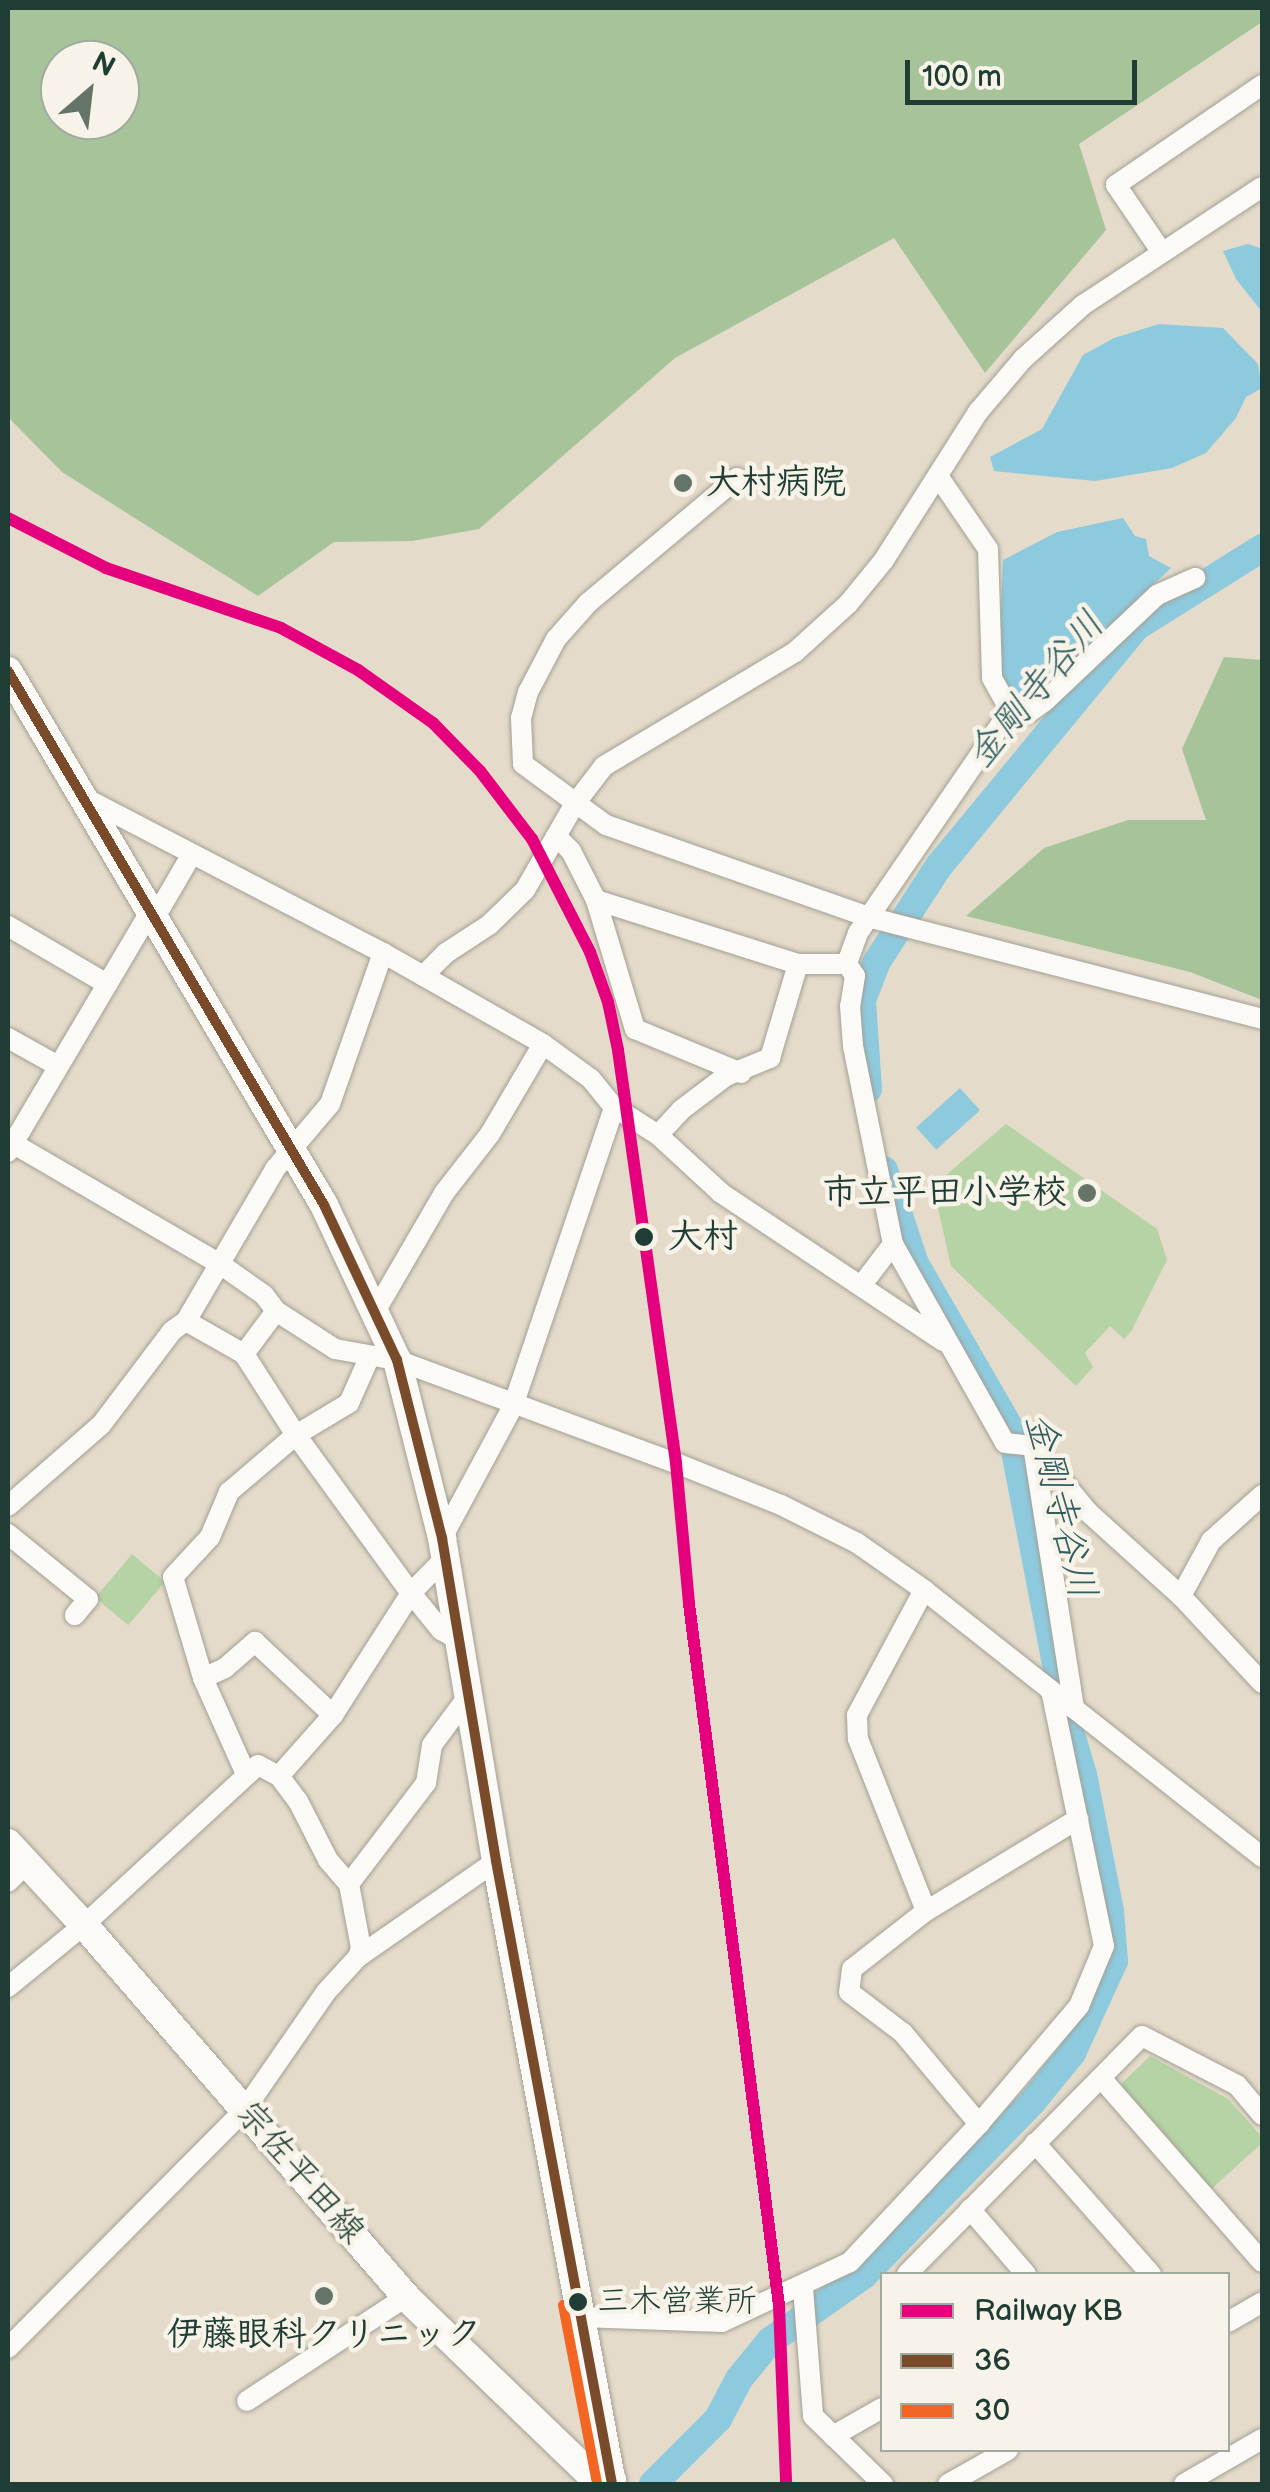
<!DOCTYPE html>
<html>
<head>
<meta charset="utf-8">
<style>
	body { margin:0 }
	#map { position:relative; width:1270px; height:2492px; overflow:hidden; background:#e5dbca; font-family:"Balsamiq Sans","Klee One",sans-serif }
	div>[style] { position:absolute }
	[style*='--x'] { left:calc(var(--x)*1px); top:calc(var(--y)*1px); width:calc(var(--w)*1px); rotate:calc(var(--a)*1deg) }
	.green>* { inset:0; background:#b5d3a4; transform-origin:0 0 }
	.forest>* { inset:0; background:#a6c39a }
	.water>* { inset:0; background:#8ecade; transform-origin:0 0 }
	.river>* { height:28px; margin:-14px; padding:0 14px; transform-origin:14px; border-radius:14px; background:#8ecade }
	.roads { filter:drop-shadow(0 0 2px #a2a095) drop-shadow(0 0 2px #a2a095) }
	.minor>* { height:20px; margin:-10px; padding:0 10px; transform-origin:10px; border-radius:10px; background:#fbfaf7 }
	.major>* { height:28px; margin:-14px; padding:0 14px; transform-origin:14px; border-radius:14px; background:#fbfaf7 }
	.bus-1>* { height:10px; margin:-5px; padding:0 5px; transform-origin:5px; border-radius:5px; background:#7a4b2a }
	.bus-2>* { height:10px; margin:-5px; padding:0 5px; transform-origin:5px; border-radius:5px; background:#f26522 }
	.rail-1>* { height:12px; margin:-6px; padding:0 6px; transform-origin:6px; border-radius:6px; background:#e5007d }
	.dots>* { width:28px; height:28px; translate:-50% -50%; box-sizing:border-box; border:5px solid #f7f3e8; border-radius:50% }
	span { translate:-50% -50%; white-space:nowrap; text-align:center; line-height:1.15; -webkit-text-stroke:9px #f7f3e8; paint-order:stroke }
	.bus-label { font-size:32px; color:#1f3d34 }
	.left { translate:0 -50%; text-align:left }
	.poi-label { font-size:35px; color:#1f3d34; font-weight:700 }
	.right { translate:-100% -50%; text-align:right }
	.stop-label { font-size:35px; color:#1f3d34; font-weight:700 }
	.street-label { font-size:35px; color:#1f3d34 }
	.water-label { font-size:38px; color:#315e60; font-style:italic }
	.frame { position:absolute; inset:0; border:10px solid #1f3d34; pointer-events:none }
	.legend { position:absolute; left:880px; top:2272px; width:350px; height:180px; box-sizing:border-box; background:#f7f3e8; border:2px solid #a1aaa0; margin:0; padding:12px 18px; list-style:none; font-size:30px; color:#1f3d34 }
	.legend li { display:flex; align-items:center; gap:20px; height:50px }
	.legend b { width:50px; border:2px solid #a1aaa0 }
	.north { position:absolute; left:40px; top:40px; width:100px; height:100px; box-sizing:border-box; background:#f7f3e8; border:2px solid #a1aaa0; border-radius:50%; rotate:28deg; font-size:28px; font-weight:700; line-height:40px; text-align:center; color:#1f3d34 }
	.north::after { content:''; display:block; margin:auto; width:35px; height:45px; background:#647468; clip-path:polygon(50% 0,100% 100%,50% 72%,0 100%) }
	.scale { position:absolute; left:905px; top:60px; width:232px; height:45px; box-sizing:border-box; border:5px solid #1f3d34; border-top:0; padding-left:12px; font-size:30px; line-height:35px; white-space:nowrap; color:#1f3d34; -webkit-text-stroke:8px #f7f3e8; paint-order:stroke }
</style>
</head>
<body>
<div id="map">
	<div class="green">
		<i style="clip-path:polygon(1006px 1124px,1157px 1229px,1167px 1260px,1132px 1330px,1124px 1339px,1110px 1326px,1085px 1353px,1093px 1367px,1076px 1386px,951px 1266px,933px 1186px)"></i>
		<i style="left:132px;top:1554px;width:43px;height:57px;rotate:40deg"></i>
		<i style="clip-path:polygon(1150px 2056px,1228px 2099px,1262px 2137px,1262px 2143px,1207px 2193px,1119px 2086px)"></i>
	</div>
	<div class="forest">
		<i style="clip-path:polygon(evenodd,8px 8px,1262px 8px,1262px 22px,1079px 144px,1106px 230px,985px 373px,894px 238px,675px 358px,479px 529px,412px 541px,334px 542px,258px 596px,62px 472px,8px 417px,8px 8px,60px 60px,120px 60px,120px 120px,60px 120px,60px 60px)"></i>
		<i style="clip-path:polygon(1224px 657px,1262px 660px,1262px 1000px,1190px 972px,966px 916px,1044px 848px,1128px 820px,1206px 820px,1182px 749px)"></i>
	</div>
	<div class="water">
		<i style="clip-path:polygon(1248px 244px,1262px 249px,1262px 312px,1236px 279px,1223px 251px)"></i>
		<i style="clip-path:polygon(1159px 324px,1223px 328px,1258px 364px,1262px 388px,1246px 397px,1236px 418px,1206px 453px,1172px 468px,1095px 481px,994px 471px,990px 457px,1042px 429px,1083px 355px,1114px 338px)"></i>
		<i style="clip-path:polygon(1123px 518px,1135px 536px,1146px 539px,1149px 556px,1171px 568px,1034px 697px,1020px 704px,1010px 698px,999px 661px,1003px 560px,1057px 532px)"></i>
		<i style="left:960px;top:1088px;width:30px;height:59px;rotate:48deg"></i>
	</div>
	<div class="river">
		<i style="--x:868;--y:1089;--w:89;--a:-93.9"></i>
		<i style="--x:862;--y:1000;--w:40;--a:-69"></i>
		<i style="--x:876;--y:963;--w:116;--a:-57"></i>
		<i style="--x:939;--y:866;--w:310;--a:-50.5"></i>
		<i style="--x:1136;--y:627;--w:149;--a:-32.1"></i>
		<i style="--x:653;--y:2484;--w:92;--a:-45"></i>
		<i style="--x:718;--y:2419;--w:45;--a:-62.3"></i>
		<i style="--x:739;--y:2379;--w:49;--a:-50.8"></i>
		<i style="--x:770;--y:2341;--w:115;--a:-35.1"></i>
		<i style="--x:864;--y:2275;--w:243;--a:-45.8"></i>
		<i style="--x:1033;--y:2101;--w:62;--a:-50.9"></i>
		<i style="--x:1072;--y:2053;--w:101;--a:-65.5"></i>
		<i style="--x:1114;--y:1961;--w:50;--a:-94.6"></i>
		<i style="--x:1110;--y:1911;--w:139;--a:-101.2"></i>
		<i style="--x:1083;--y:1775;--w:56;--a:-106.5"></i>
		<i style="--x:1067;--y:1721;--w:296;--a:-100.9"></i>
		<i style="--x:1011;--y:1430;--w:192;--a:-120"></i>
		<i style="--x:915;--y:1264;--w:99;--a:-108.3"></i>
	</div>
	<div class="roads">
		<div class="minor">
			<i style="--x:1161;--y:251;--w:80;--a:-124.3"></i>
			<i style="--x:1116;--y:185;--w:177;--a:-34.4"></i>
			<i style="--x:938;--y:476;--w:88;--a:55.6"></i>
			<i style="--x:988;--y:549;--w:129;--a:88.2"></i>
			<i style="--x:992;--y:678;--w:38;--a:61"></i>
			<i style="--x:1010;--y:711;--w:269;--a:124.4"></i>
			<i style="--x:858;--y:933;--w:33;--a:110"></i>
			<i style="--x:847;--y:964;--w:14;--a:56"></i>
			<i style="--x:855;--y:976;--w:30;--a:99"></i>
			<i style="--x:850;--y:1006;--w:40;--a:85.7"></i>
			<i style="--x:853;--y:1046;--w:202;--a:78.6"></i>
			<i style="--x:893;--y:1244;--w:228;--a:60.6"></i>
			<i style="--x:1005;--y:1443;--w:28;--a:6"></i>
			<i style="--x:1033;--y:1446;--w:266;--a:81.1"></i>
			<i style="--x:737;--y:478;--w:194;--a:140"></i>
			<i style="--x:588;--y:603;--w:48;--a:131.6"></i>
			<i style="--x:556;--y:639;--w:60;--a:117.8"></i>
			<i style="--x:528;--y:692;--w:27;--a:105"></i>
			<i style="--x:521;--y:718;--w:46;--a:87.5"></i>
			<i style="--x:523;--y:764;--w:103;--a:36.3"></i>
			<i style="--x:606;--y:825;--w:282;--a:19.3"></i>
			<i style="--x:872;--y:918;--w:403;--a:14.5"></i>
			<i style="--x:1010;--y:711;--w:18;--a:6"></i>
			<i style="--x:1028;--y:713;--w:19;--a:-35"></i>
			<i style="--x:1044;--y:702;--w:156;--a:-43.4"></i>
			<i style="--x:1157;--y:595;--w:42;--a:-24.1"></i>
			<i style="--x:87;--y:799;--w:334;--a:27.5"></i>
			<i style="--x:383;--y:953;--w:184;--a:29.6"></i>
			<i style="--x:543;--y:1044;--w:59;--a:36.1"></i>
			<i style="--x:591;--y:1079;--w:36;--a:51"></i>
			<i style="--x:614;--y:1107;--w:52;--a:32.5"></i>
			<i style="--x:658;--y:1135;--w:86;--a:42.6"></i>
			<i style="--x:721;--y:1193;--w:267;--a:33.7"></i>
			<i style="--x:556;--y:836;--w:21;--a:45"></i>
			<i style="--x:571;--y:851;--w:55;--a:63"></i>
			<i style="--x:596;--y:900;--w:135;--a:73.2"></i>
			<i style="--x:635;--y:1029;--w:115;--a:22.5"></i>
			<i style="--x:596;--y:900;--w:212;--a:17.6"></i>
			<i style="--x:154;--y:919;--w:75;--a:-59.7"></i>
			<i style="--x:8;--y:926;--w:115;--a:30.4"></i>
			<i style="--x:423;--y:976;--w:33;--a:-45"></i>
			<i style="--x:446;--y:953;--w:51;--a:-33.1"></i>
			<i style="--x:489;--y:925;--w:50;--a:-44.2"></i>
			<i style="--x:525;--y:890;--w:98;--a:-60"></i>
			<i style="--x:574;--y:805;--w:49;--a:-52.4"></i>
			<i style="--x:604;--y:766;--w:222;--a:-30.8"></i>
			<i style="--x:795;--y:652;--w:72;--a:-42.2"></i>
			<i style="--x:848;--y:604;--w:57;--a:-50.7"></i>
			<i style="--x:884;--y:560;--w:175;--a:-57.6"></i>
			<i style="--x:978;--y:412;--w:70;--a:-49.7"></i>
			<i style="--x:1023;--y:359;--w:81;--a:-42"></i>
			<i style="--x:1083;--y:305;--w:214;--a:-33.4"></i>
			<i style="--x:8;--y:1038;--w:57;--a:29.2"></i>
			<i style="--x:658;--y:1135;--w:34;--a:-47"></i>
			<i style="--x:681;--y:1110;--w:56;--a:-37.1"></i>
			<i style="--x:726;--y:1076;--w:48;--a:-22.2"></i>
			<i style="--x:770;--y:1058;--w:98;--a:-73.4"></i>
			<i style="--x:798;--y:964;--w:49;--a:0"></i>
			<i style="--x:12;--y:1143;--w:241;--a:30.2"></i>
			<i style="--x:220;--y:1264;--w:54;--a:35.2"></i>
			<i style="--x:264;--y:1295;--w:20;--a:53"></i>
			<i style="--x:276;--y:1311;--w:70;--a:32.8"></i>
			<i style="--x:335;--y:1349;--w:63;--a:10.1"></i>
			<i style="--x:397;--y:1360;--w:297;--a:20.3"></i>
			<i style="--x:676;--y:1463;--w:113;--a:21.8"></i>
			<i style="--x:781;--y:1505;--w:85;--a:26.6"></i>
			<i style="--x:857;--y:1543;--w:82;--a:35"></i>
			<i style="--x:924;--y:1590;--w:431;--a:38.3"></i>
			<i style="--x:8;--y:1152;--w:279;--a:-59.4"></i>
			<i style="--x:861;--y:1286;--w:53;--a:-52.7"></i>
			<i style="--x:376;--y:1310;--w:135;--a:-59.8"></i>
			<i style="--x:444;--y:1193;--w:75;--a:-52.1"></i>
			<i style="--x:490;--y:1134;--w:104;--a:-59.5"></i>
			<i style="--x:276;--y:1311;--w:54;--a:126.7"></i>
			<i style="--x:244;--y:1354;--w:96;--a:57.3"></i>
			<i style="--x:296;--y:1435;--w:195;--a:54"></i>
			<i style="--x:411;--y:1593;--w:48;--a:51"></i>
			<i style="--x:441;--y:1630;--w:21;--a:29"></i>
			<i style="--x:186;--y:1321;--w:67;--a:29.6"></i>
			<i style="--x:1035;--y:1448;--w:83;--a:50.4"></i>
			<i style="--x:1088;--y:1512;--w:125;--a:42.1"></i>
			<i style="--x:1181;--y:1596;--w:119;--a:47"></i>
			<i style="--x:8;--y:1506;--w:123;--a:-41.1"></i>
			<i style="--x:101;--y:1425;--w:118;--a:-52.9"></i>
			<i style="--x:172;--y:1331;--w:17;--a:-36"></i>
			<i style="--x:186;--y:1321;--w:176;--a:-59.6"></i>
			<i style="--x:275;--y:1169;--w:85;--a:-49.8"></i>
			<i style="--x:330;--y:1104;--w:160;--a:-70.7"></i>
			<i style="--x:8;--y:1534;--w:103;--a:39.1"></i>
			<i style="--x:88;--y:1599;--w:21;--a:129"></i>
			<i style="--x:442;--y:1538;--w:150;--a:-61.7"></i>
			<i style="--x:513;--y:1406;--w:316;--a:-71.3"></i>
			<i style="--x:924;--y:1590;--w:142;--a:118.2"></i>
			<i style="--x:857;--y:1715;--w:24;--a:88"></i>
			<i style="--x:858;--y:1739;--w:185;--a:68.4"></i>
			<i style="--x:926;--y:1911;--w:94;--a:141.9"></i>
			<i style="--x:852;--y:1969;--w:23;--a:97"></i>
			<i style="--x:849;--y:1992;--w:68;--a:37.2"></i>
			<i style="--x:903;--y:2033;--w:119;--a:50.1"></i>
			<i style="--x:1181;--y:1596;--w:63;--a:-61.4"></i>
			<i style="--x:1211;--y:1541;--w:69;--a:-42"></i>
			<i style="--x:203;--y:1678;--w:24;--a:-24"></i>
			<i style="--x:225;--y:1668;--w:40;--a:-41"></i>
			<i style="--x:255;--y:1642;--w:107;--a:43.1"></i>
			<i style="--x:245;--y:1772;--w:103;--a:-114.1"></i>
			<i style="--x:203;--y:1678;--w:105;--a:-106.5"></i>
			<i style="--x:173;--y:1577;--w:54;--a:-47.2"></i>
			<i style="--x:210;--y:1537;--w:49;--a:-67.1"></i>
			<i style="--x:229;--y:1492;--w:88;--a:-40.4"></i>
			<i style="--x:296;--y:1435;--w:62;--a:-31.1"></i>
			<i style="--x:349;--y:1403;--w:49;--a:-66"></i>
			<i style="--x:279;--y:1776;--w:81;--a:-48.5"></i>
			<i style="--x:333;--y:1715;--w:145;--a:-57.4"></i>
			<i style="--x:411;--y:1593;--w:49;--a:-45.8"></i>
			<i style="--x:8;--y:1882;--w:25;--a:-45"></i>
			<i style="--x:349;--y:1884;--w:127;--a:-52.7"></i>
			<i style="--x:426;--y:1783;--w:38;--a:-81"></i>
			<i style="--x:432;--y:1745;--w:62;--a:-53.5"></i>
			<i style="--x:926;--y:1911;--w:178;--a:-31.2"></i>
			<i style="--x:8;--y:1987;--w:98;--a:-39.2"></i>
			<i style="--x:84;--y:1925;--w:236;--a:-42.6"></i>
			<i style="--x:258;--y:1765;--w:24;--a:28"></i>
			<i style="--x:279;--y:1776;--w:31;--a:53"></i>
			<i style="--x:298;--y:1801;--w:66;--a:63"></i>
			<i style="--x:328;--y:1860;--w:32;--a:49"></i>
			<i style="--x:349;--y:1884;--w:65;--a:79.4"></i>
			<i style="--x:361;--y:1948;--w:9;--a:108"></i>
			<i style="--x:1101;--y:2078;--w:244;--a:48.8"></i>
			<i style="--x:1035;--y:2143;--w:175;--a:48.5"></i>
			<i style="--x:970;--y:2209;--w:86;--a:49.3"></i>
			<i style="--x:907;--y:2274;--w:334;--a:-45.4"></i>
			<i style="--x:1142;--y:2036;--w:107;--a:27.3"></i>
			<i style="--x:1237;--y:2085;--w:39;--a:50"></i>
			<i style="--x:803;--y:2288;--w:128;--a:85.5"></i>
			<i style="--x:813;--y:2416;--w:98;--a:44.2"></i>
			<i style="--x:580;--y:2317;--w:142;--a:2"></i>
			<i style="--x:722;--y:2322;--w:141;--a:-25.1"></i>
			<i style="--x:850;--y:2262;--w:189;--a:-46.9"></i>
			<i style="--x:979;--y:2124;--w:155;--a:-49.7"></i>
			<i style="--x:1079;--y:2006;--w:65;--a:-67.4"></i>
			<i style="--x:1104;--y:1946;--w:261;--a:-101.7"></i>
			<i style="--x:1228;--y:2322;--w:39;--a:-30"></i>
			<i style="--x:8;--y:2348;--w:337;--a:-45.2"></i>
			<i style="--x:245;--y:2109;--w:142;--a:-55.3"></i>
			<i style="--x:326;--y:1992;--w:47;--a:-47.6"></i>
			<i style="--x:358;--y:1957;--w:168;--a:-34.8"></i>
			<i style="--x:247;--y:2401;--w:190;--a:-33.2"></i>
			<i style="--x:833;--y:2436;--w:56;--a:-29.7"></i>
			<i style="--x:948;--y:2484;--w:69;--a:-29.5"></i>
			<i style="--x:1184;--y:2484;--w:90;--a:-30"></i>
		</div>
		<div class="major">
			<i style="--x:8;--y:671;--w:620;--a:59.38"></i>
			<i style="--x:324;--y:1205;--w:171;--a:64.8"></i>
			<i style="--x:397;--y:1360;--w:184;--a:75.8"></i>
			<i style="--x:442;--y:1538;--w:327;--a:80.5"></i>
			<i style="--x:496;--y:1861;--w:634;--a:79.45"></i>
			<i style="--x:8;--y:1843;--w:112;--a:47.2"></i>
			<i style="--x:84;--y:1925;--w:492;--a:49.1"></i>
			<i style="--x:406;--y:2297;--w:255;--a:43.9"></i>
			<i style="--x:590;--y:2474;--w:23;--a:15"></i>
		</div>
	</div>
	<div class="bus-1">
		<i style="--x:8;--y:671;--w:620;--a:59.38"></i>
		<i style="--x:324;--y:1205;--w:171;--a:64.8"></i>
		<i style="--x:397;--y:1360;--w:184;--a:75.8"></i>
		<i style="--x:442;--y:1538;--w:327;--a:80.5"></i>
		<i style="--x:496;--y:1861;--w:634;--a:79.45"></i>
	</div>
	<div class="bus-2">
		<i style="--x:563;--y:2305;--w:182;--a:79.2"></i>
	</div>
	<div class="rail-1">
		<i style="--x:8;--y:518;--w:110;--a:27"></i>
		<i style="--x:106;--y:568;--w:185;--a:18.9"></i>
		<i style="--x:281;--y:628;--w:88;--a:28.6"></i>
		<i style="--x:358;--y:670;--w:92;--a:35.2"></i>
		<i style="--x:433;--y:723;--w:67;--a:45.6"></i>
		<i style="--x:480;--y:771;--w:86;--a:52.6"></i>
		<i style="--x:532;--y:839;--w:127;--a:62.8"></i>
		<i style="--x:590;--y:952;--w:53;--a:70.2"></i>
		<i style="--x:608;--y:1002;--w:49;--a:78.2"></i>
		<i style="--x:618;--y:1050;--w:417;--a:82"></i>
		<i style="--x:676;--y:1463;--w:142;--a:84.7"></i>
		<i style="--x:689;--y:1604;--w:708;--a:82.69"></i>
		<i style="--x:779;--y:2306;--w:178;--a:87.7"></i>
	</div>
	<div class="dots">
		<i style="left:683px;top:483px;background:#647468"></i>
		<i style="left:1087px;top:1193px;background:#647468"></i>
		<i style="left:644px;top:1237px;background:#1f3d34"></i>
		<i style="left:324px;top:2296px;background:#647468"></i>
		<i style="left:578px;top:2302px;background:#1f3d34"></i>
	</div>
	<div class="bus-label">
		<span class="left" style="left:597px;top:2302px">三木営業所</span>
	</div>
	<div class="poi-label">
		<span class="left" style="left:706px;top:483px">大村病院</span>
		<span class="right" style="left:1067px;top:1193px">市立平田小学校</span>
		<span style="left:324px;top:2335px">伊藤眼科クリニック</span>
	</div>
	<div class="stop-label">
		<span class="left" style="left:668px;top:1237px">大村</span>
	</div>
	<div class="street-label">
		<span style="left:300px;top:2173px;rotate:49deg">宗佐平田線</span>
	</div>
	<div class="water-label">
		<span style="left:1036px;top:690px;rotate:-50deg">金剛寺谷川</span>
		<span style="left:1060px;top:1506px;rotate:76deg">金剛寺谷川</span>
	</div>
	<div class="frame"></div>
	<ul class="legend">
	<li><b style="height:12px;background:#e5007d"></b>Railway KB</li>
	<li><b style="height:12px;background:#7a4b2a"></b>36</li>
	<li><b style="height:12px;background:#f26522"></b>30</li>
	</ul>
	<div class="north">N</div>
	<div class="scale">100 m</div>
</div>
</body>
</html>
